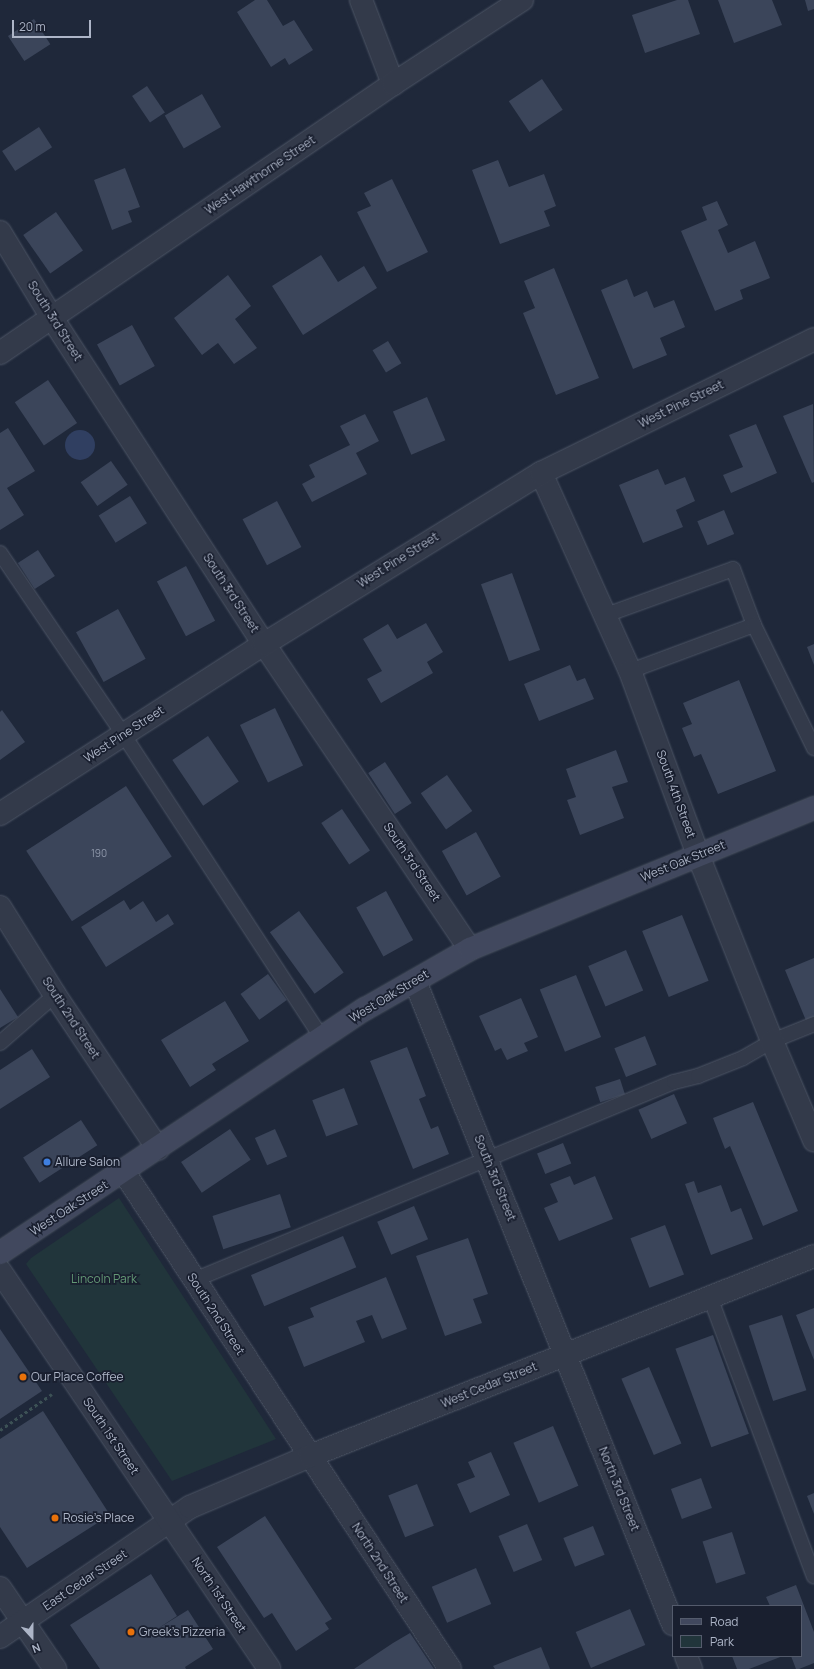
<!DOCTYPE html>
<html>
<head>
<meta charset="utf-8">
<style>
	body { margin:0 }
	#map { position:relative; width:814px; height:1669px; overflow:hidden; background:#1f283a; font-family:Manrope,sans-serif }
	div>[style] { position:absolute }
	[style*='--x'] { left:calc(var(--x)*1px); top:calc(var(--y)*1px); width:calc(var(--w)*1px); rotate:calc(var(--a)*1deg) }
	.green>* { inset:0; background:#21353b }
	.water>* { inset:0; background:#303f61 }
	.round { border-radius:50% }
	.building>* { inset:0; background:#3b455a; transform-origin:0 0 }
	.path>* { height:2.5px; margin-top:-1.25px; transform-origin:0; background:repeating-linear-gradient(90deg,#3c5155 0 3px,transparent 0 6px) }
	.roads { filter:drop-shadow(0 0 1px #4d5565) drop-shadow(0 0 1px #4d5565) }
	.service>* { height:14px; margin:-7px; padding:0 7px; transform-origin:7px; border-radius:7px; background:#333a4a }
	.minor>* { height:22px; margin:-11px; padding:0 11px; transform-origin:11px; border-radius:11px; background:#333a4a }
	.tertiary>* { height:22px; margin:-11px; padding:0 11px; transform-origin:11px; border-radius:11px; background:#333a4a }
	.secondary>* { height:22px; margin:-11px; padding:0 11px; transform-origin:11px; border-radius:11px; background:#41485e }
	.dots>* { width:11px; height:11px; translate:-50% -50%; box-sizing:border-box; border:2px solid #191f2f; border-radius:50% }
	span { translate:-50% -50%; white-space:nowrap; text-align:center; line-height:1.15; -webkit-text-stroke:3.5px #191f2f; paint-order:stroke }
	.number-label { font-size:10px; color:#9099ac }
	.number-label span { -webkit-text-stroke-width:0 }
	.street-label { font-size:12px; color:#adb5c7 }
	.poi-label { font-size:12px; color:#adb5c7 }
	.left { translate:0 -50%; text-align:left }
	.park-label { font-size:12px; color:#639975 }
	.legend { position:absolute; left:672px; top:1605px; width:130px; height:52px; box-sizing:border-box; background:#191f2f; border:1px solid #545b6c; margin:0; padding:5px 7px; list-style:none; font-size:12px; color:#adb5c7 }
	.legend li { display:flex; align-items:center; gap:8px; height:20px }
	.legend b { width:20px; border:1px solid #545b6c }
	.north { position:absolute; left:12px; top:1617px; width:40px; height:40px; -webkit-text-stroke:3px #191f2f; paint-order:stroke; rotate:159deg; font-size:11px; font-weight:700; line-height:16px; text-align:center; color:#adb5c7 }
	.north::after { content:''; display:block; margin:auto; width:14px; height:18px; background:#adb5c7; clip-path:polygon(50% 0,100% 100%,50% 72%,0 100%) }
	.scale { position:absolute; left:12px; top:20px; width:79px; height:18px; box-sizing:border-box; border:2px solid #adb5c7; border-top:0; padding-left:5px; font-size:12px; line-height:14px; white-space:nowrap; color:#adb5c7; -webkit-text-stroke:3px #191f2f; paint-order:stroke }
</style>
</head>
<body>
<div id="map">
	<div class="green">
		<i style="clip-path:polygon(119px 1198px,276px 1439px,172px 1481px,26px 1264px,31px 1258px)"></i>
	</div>
	<div class="water">
		<i class="round" style="left:65px;top:430px;width:30px;height:30px"></i>
	</div>
	<div class="building">
		<i style="clip-path:polygon(255px 0,267px 0,283px 26px,294px 20px,313px 50px,289px 65px,285px 58px,271px 67px,237px 12px)"></i>
		<i style="clip-path:polygon(677px 0,688px 0,700px 34px,645px 53px,632px 15px)"></i>
		<i style="clip-path:polygon(718px 0,772px 0,782px 25px,734px 43px)"></i>
		<i style="clip-path:polygon(805px 0,814px 0,814px 9px,808px 11px)"></i>
		<i style="left:34px;top:19px;width:30px;height:31px;rotate:57deg"></i>
		<i style="left:542px;top:79px;width:37px;height:40px;rotate:56deg"></i>
		<i style="left:147px;top:86px;width:32px;height:18px;rotate:56deg"></i>
		<i style="left:202px;top:94px;width:38px;height:43px;rotate:60deg"></i>
		<i style="left:39px;top:127px;width:24px;height:44px;rotate:57deg"></i>
		<i style="clip-path:polygon(498px 160px,509px 187px,544px 174px,556px 206px,544px 211px,550px 226px,500px 244px,472px 170px)"></i>
		<i style="clip-path:polygon(125px 168px,140px 207px,128px 211px,132px 222px,112px 230px,94px 180px)"></i>
		<i style="clip-path:polygon(392px 179px,428px 252px,387px 272px,357px 212px,371px 206px,364px 193px)"></i>
		<i style="clip-path:polygon(717px 201px,728px 225px,718px 230px,728px 253px,755px 241px,770px 278px,740px 290px,743px 299px,715px 311px,681px 231px,707px 220px,702px 207px)"></i>
		<i style="left:56px;top:212px;width:47px;height:40px;rotate:55deg"></i>
		<i style="clip-path:polygon(321px 255px,338px 282px,364px 266px,377px 288px,303px 335px,272px 286px)"></i>
		<i style="clip-path:polygon(554px 268px,599px 378px,556px 395px,523px 313px,535px 308px,524px 281px)"></i>
		<i style="clip-path:polygon(228px 275px,251px 306px,235px 319px,257px 348px,234px 364px,218px 343px,202px 355px,174px 318px)"></i>
		<i style="clip-path:polygon(627px 279px,634px 297px,647px 291px,654px 308px,674px 300px,685px 327px,660px 338px,667px 355px,633px 369px,601px 290px)"></i>
		<i style="left:132px;top:325px;width:47px;height:40px;rotate:61deg"></i>
		<i style="left:388px;top:341px;width:26px;height:18px;rotate:59deg"></i>
		<i style="left:48px;top:380px;width:52px;height:40px;rotate:56deg"></i>
		<i style="left:427px;top:397px;width:47px;height:37px;rotate:67deg"></i>
		<i style="clip-path:polygon(813px 404px,814px 482px,812px 483px,783px 416px)"></i>
		<i style="clip-path:polygon(365px 414px,379px 441px,356px 453px,367px 474px,312px 502px,302px 484px,315px 477px,309px 465px,350px 445px,340px 426px)"></i>
		<i style="clip-path:polygon(756px 424px,777px 473px,731px 493px,723px 475px,743px 467px,729px 435px)"></i>
		<i style="clip-path:polygon(8px 428px,35px 471px,7px 488px,24px 515px,0 530px,0 433px)"></i>
		<i style="left:111px;top:461px;width:29px;height:37px;rotate:55deg"></i>
		<i style="clip-path:polygon(658px 469px,665px 485px,685px 477px,695px 501px,676px 510px,683px 527px,643px 543px,619px 485px)"></i>
		<i style="left:130px;top:496px;width:32px;height:37px;rotate:58deg"></i>
		<i style="left:277px;top:501px;width:52px;height:39px;rotate:62deg"></i>
		<i style="left:724px;top:510px;width:26px;height:29px;rotate:67deg"></i>
		<i style="left:38px;top:550px;width:31px;height:24px;rotate:57deg"></i>
		<i style="left:186px;top:566px;width:62px;height:33px;rotate:62deg"></i>
		<i style="left:512px;top:573px;width:82px;height:33px;rotate:70deg"></i>
		<i style="left:118px;top:609px;width:57px;height:48px;rotate:61deg"></i>
		<i style="clip-path:polygon(426px 623px,443px 652px,427px 662px,433px 673px,381px 703px,367px 679px,382px 671px,363px 639px,388px 624px,397px 639px)"></i>
		<i style="clip-path:polygon(814px 644px,814px 665px,807px 647px)"></i>
		<i style="clip-path:polygon(570px 665px,577px 681px,585px 678px,594px 699px,539px 721px,524px 684px)"></i>
		<i style="clip-path:polygon(739px 680px,776px 771px,718px 794px,701px 754px,694px 757px,682px 728px,692px 724px,683px 703px)"></i>
		<i style="left:275px;top:708px;width:64px;height:39px;rotate:64deg"></i>
		<i style="clip-path:polygon(2px 710px,25px 742px,0 760px,0 712px)"></i>
		<i style="left:208px;top:736px;width:55px;height:43px;rotate:56deg"></i>
		<i style="clip-path:polygon(616px 750px,628px 782px,612px 787px,624px 818px,580px 835px,567px 800px,576px 797px,566px 769px)"></i>
		<i style="left:385px;top:762px;width:49px;height:20px;rotate:57deg"></i>
		<i style="left:447px;top:775px;width:44px;height:32px;rotate:55deg"></i>
		<i style="left:126px;top:786px;width:84px;height:119px;rotate:57deg"></i>
		<i style="left:342px;top:809px;width:50px;height:25px;rotate:56deg"></i>
		<i style="left:476px;top:832px;width:51px;height:39px;rotate:61deg"></i>
		<i style="left:386px;top:891px;width:56px;height:34px;rotate:61deg"></i>
		<i style="clip-path:polygon(124px 900px,130px 910px,143px 901px,156px 922px,168px 914px,174px 924px,106px 967px,81px 927px)"></i>
		<i style="left:299px;top:911px;width:76px;height:36px;rotate:54deg"></i>
		<i style="left:682px;top:915px;width:71px;height:43px;rotate:68deg"></i>
		<i style="left:626px;top:950px;width:44px;height:41px;rotate:67deg"></i>
		<i style="clip-path:polygon(814px 958px,814px 1020px,807px 1023px,785px 970px)"></i>
		<i style="left:268px;top:974px;width:32px;height:34px;rotate:54deg"></i>
		<i style="left:576px;top:975px;width:67px;height:39px;rotate:68deg"></i>
		<i style="clip-path:polygon(0 989px,18px 1017px,0 1028px)"></i>
		<i style="clip-path:polygon(521px 998px,538px 1037px,524px 1043px,528px 1051px,507px 1060px,501px 1048px,495px 1051px,479px 1016px)"></i>
		<i style="clip-path:polygon(225px 1001px,249px 1041px,212px 1064px,216px 1070px,190px 1087px,161px 1040px)"></i>
		<i style="left:645px;top:1036px;width:31px;height:33px;rotate:68deg"></i>
		<i style="clip-path:polygon(407px 1047px,426px 1096px,419px 1099px,431px 1129px,438px 1126px,449px 1154px,413px 1169px,370px 1061px)"></i>
		<i style="clip-path:polygon(32px 1049px,50px 1077px,0 1109px,0 1070px)"></i>
		<i style="left:620px;top:1079px;width:16px;height:26px;rotate:72deg"></i>
		<i style="left:344px;top:1088px;width:39px;height:34px;rotate:69deg"></i>
		<i style="left:674px;top:1094px;width:32px;height:39px;rotate:66deg"></i>
		<i style="clip-path:polygon(753px 1102px,798px 1211px,763px 1226px,730px 1146px,725px 1149px,713px 1118px)"></i>
		<i style="left:81px;top:1120px;width:30px;height:69px;rotate:57deg"></i>
		<i style="left:230px;top:1129px;width:37px;height:59px;rotate:56deg"></i>
		<i style="left:275px;top:1129px;width:30px;height:22px;rotate:66deg"></i>
		<i style="left:563px;top:1143px;width:22px;height:28px;rotate:68deg"></i>
		<i style="clip-path:polygon(570px 1176px,574px 1185px,595px 1176px,613px 1219px,559px 1241px,544px 1208px,558px 1202px,550px 1184px)"></i>
		<i style="clip-path:polygon(694px 1181px,698px 1193px,721px 1185px,731px 1212px,741px 1208px,753px 1239px,711px 1255px,685px 1184px)"></i>
		<i style="left:280px;top:1194px;width:35px;height:71px;rotate:72deg"></i>
		<i style="left:414px;top:1206px;width:36px;height:40px;rotate:67deg"></i>
		<i style="left:665px;top:1225px;width:53px;height:37px;rotate:69deg"></i>
		<i style="left:343px;top:1236px;width:34px;height:100px;rotate:67deg"></i>
		<i style="clip-path:polygon(468px 1238px,488px 1294px,473px 1299px,482px 1323px,445px 1336px,416px 1256px)"></i>
		<i style="clip-path:polygon(386px 1277px,407px 1329px,382px 1339px,372px 1315px,356px 1321px,365px 1342px,304px 1367px,288px 1327px,314px 1317px,310px 1308px)"></i>
		<i style="clip-path:polygon(814px 1308px,814px 1360px,796px 1315px)"></i>
		<i style="left:782px;top:1315px;width:79px;height:35px;rotate:72deg"></i>
		<i style="clip-path:polygon(0 1329px,42px 1391px,0 1419px)"></i>
		<i style="left:713px;top:1335px;width:105px;height:40px;rotate:70deg"></i>
		<i style="left:649px;top:1367px;width:83px;height:30px;rotate:67deg"></i>
		<i style="clip-path:polygon(43px 1411px,110px 1515px,27px 1568px,0 1527px,0 1439px)"></i>
		<i style="left:553px;top:1426px;width:65px;height:43px;rotate:67deg"></i>
		<i style="clip-path:polygon(491px 1452px,510px 1495px,470px 1513px,457px 1484px,475px 1477px,468px 1462px)"></i>
		<i style="left:701px;top:1478px;width:32px;height:32px;rotate:70deg"></i>
		<i style="left:417px;top:1484px;width:45px;height:31px;rotate:68deg"></i>
		<i style="clip-path:polygon(814px 1493px,814px 1514px,807px 1496px)"></i>
		<i style="clip-path:polygon(265px 1516px,332px 1619px,325px 1623px,329px 1629px,296px 1651px,272px 1613px,264px 1618px,217px 1547px)"></i>
		<i style="left:527px;top:1524px;width:39px;height:31px;rotate:67deg"></i>
		<i style="left:593px;top:1526px;width:31px;height:32px;rotate:68deg"></i>
		<i style="left:732px;top:1532px;width:44px;height:31px;rotate:72deg"></i>
		<i style="left:476px;top:1568px;width:39px;height:48px;rotate:67deg"></i>
		<i style="clip-path:polygon(151px 1574px,177px 1616px,154px 1631px,188px 1610px,213px 1649px,185px 1667px,186px 1669px,100px 1669px,70px 1625px)"></i>
		<i style="clip-path:polygon(796px 1585px,814px 1632px,814px 1663px,799px 1669px,796px 1669px,791px 1656px,801px 1656px,801px 1606px,770px 1606px,766px 1597px)"></i>
		<i style="left:630px;top:1609px;width:39px;height:59px;rotate:67deg"></i>
		<i style="clip-path:polygon(410px 1633px,434px 1669px,354px 1669px,393px 1643px)"></i>
		<i style="clip-path:polygon(541px 1647px,550px 1669px,495px 1669px,493px 1666px)"></i>
		<i style="clip-path:polygon(732px 1656px,783px 1656px,749px 1669px,737px 1669px)"></i>
	</div>
	<div class="path">
		<i style="--x:0;--y:1430;--w:63;--a:-34.7"></i>
	</div>
	<div class="roads">
		<div class="service">
			<i style="--x:0;--y:553;--w:219;--a:55.8"></i>
			<i style="--x:123;--y:734;--w:363;--a:56.8"></i>
			<i style="--x:606;--y:615;--w:135;--a:-19.9"></i>
			<i style="--x:733;--y:569;--w:60;--a:69.4"></i>
			<i style="--x:754;--y:625;--w:132;--a:159.6"></i>
			<i style="--x:754;--y:625;--w:137;--a:64"></i>
			<i style="--x:0;--y:1043;--w:73;--a:-41.1"></i>
			<i style="--x:194;--y:1280;--w:519;--a:-22.42"></i>
			<i style="--x:674;--y:1082;--w:25;--a:-14"></i>
			<i style="--x:698;--y:1076;--w:48;--a:-21.8"></i>
			<i style="--x:743;--y:1058;--w:34;--a:-30"></i>
			<i style="--x:772;--y:1041;--w:45;--a:-22"></i>
			<i style="--x:710;--y:1297;--w:298;--a:69.6"></i>
		</div>
		<div class="minor">
			<i style="--x:361;--y:0;--w:90;--a:69.1"></i>
			<i style="--x:0;--y:232;--w:100;--a:58.8"></i>
			<i style="--x:52;--y:318;--w:389;--a:57"></i>
			<i style="--x:264;--y:644;--w:368;--a:56"></i>
			<i style="--x:0;--y:353;--w:476;--a:-34.4"></i>
			<i style="--x:393;--y:84;--w:154;--a:-33.1"></i>
			<i style="--x:541;--y:473;--w:217;--a:65.8"></i>
			<i style="--x:630;--y:671;--w:196;--a:69.7"></i>
			<i style="--x:698;--y:855;--w:200;--a:68.3"></i>
			<i style="--x:772;--y:1041;--w:108;--a:67"></i>
			<i style="--x:0;--y:814;--w:314;--a:-32.8"></i>
			<i style="--x:264;--y:644;--w:326;--a:-31.7"></i>
			<i style="--x:541;--y:473;--w:304;--a:-26.1"></i>
			<i style="--x:0;--y:907;--w:104;--a:58"></i>
			<i style="--x:55;--y:995;--w:185;--a:56.2"></i>
			<i style="--x:415;--y:981;--w:693;--a:68.14"></i>
			<i style="--x:124;--y:1172;--w:594;--a:56.74"></i>
			<i style="--x:0;--y:1588;--w:98;--a:55.8"></i>
			<i style="--x:0;--y:1637;--w:230;--a:-34.4"></i>
			<i style="--x:190;--y:1507;--w:130;--a:-23"></i>
			<i style="--x:310;--y:1456;--w:542;--a:-21.64"></i>
			<i style="--x:686;--y:1656;--w:14;--a:69"></i>
		</div>
		<div class="tertiary">
			<i style="--x:0;--y:1271;--w:480;--a:55.9"></i>
		</div>
		<div class="secondary">
			<i style="--x:0;--y:1253;--w:439;--a:-33.8"></i>
			<i style="--x:365;--y:1009;--w:121;--a:-29.7"></i>
			<i style="--x:470;--y:949;--w:372;--a:-22.3"></i>
		</div>
	</div>
	<div class="dots">
		<i style="left:47px;top:1162px;background:#3f7fe0"></i>
		<i style="left:23px;top:1377px;background:#e8710a"></i>
		<i style="left:55px;top:1518px;background:#e8710a"></i>
		<i style="left:131px;top:1632px;background:#e8710a"></i>
	</div>
	<div class="number-label">
		<span style="left:99px;top:854px">190</span>
	</div>
	<div class="street-label">
		<span style="left:260px;top:175px;rotate:-34deg">West Hawthorne Street</span>
		<span style="left:55px;top:321px;rotate:58deg">South 3rd Street</span>
		<span style="left:681px;top:404px;rotate:-26deg">West Pine Street</span>
		<span style="left:398px;top:560px;rotate:-32deg">West Pine Street</span>
		<span style="left:231px;top:593px;rotate:57deg">South 3rd Street</span>
		<span style="left:124px;top:734px;rotate:-33deg">West Pine Street</span>
		<span style="left:676px;top:794px;rotate:70deg">South 4th Street</span>
		<span style="left:683px;top:861px;rotate:-22deg">West Oak Street</span>
		<span style="left:412px;top:862px;rotate:56deg">South 3rd Street</span>
		<span style="left:389px;top:996px;rotate:-31deg">West Oak Street</span>
		<span style="left:71px;top:1018px;rotate:57deg">South 2nd Street</span>
		<span style="left:495px;top:1178px;rotate:68deg">South 3rd Street</span>
		<span style="left:69px;top:1208px;rotate:-33deg">West Oak Street</span>
		<span style="left:216px;top:1314px;rotate:57deg">South 2nd Street</span>
		<span style="left:489px;top:1385px;rotate:-22deg">West Cedar Street</span>
		<span style="left:111px;top:1436px;rotate:56deg">South 1st Street</span>
		<span style="left:619px;top:1489px;rotate:68deg">North 3rd Street</span>
		<span style="left:380px;top:1563px;rotate:57deg">North 2nd Street</span>
		<span style="left:85px;top:1580px;rotate:-34deg">East Cedar Street</span>
		<span style="left:219px;top:1595px;rotate:56deg">North 1st Street</span>
	</div>
	<div class="poi-label">
		<span class="left" style="left:55px;top:1162px">Allure Salon</span>
		<span class="left" style="left:31px;top:1377px">Our Place Coffee</span>
		<span class="left" style="left:63px;top:1518px">Rosie's Place</span>
		<span class="left" style="left:139px;top:1632px">Greek's Pizzeria</span>
	</div>
	<div class="park-label">
		<span style="left:104px;top:1279px">Lincoln Park</span>
	</div>
	<ul class="legend">
	<li><b style="height:5px;background:#41485e"></b>Road</li>
	<li><b style="height:11px;background:#21353b"></b>Park</li>
	</ul>
	<div class="north">N</div>
	<div class="scale">20 m</div>
</div>
</body>
</html>
